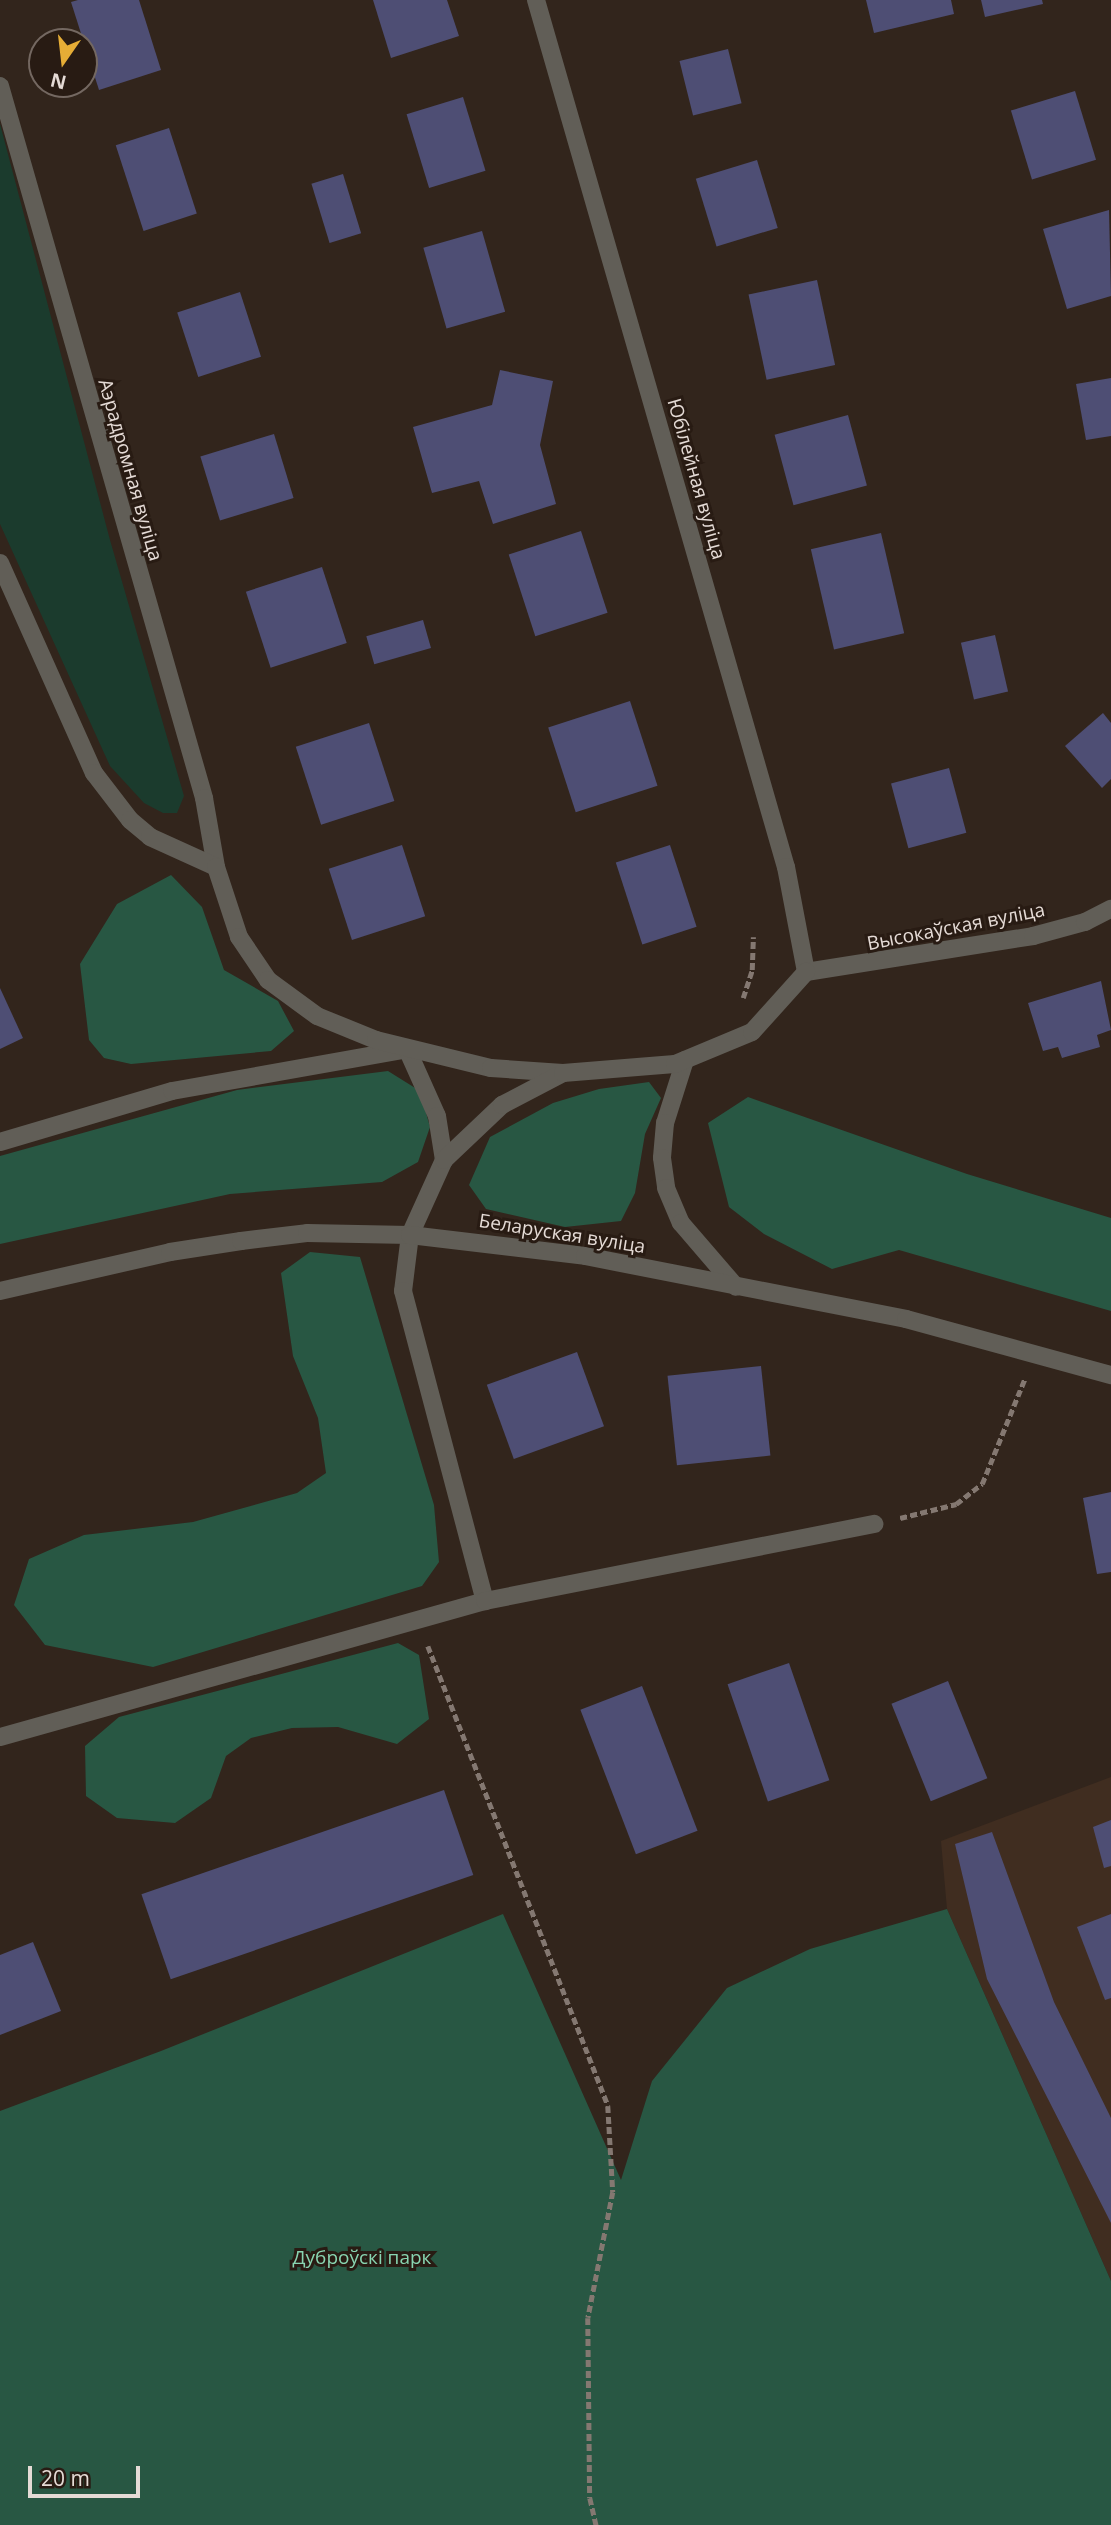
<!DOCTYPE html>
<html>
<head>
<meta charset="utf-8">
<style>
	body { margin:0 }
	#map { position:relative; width:1111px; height:2525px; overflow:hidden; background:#32251c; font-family:"Open Sans",sans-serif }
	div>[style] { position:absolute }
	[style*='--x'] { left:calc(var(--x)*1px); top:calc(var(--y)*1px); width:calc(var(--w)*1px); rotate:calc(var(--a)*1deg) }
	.built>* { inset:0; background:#402d20 }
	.green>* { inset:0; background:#1b3b2d }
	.forest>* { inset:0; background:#285743 }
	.building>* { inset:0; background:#4e4e74; transform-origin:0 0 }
	.path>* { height:4.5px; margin-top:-2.25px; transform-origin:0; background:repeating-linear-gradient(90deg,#847871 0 7px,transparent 0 10.5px) }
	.service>* { height:18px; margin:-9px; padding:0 9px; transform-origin:9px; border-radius:9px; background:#615e57 }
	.minor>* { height:18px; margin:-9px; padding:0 9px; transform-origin:9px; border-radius:9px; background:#615e57 }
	span { translate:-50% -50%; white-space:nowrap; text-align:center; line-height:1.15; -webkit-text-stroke:6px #281b13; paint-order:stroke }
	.street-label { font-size:19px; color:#e5dbd6 }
	.park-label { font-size:19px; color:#88d5b1 }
	.north { position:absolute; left:28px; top:28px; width:70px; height:70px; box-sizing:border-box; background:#281b13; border:2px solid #746861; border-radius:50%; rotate:194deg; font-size:19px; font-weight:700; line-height:28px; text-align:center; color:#e5dbd6 }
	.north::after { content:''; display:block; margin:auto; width:24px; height:32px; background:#e6ad36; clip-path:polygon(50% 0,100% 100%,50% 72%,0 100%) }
	.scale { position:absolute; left:28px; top:2466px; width:112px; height:32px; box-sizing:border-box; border:4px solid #e5dbd6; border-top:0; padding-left:9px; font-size:21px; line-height:24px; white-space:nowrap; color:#e5dbd6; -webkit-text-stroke:5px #281b13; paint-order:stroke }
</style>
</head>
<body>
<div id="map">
	<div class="built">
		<i style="clip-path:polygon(1111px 1777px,1111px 2281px,947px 1909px,941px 1841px)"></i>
	</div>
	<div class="green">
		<i style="clip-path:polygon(0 124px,110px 540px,184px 796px,177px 813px,163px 813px,144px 803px,110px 766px,0 524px)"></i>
	</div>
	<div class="forest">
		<i style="clip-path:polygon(171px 875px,202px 907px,224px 970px,278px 1001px,294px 1031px,271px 1051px,131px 1064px,104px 1058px,89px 1040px,80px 964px,117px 904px)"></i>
		<i style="clip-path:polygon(388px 1071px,420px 1091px,430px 1127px,418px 1162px,382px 1182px,230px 1194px,0 1244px,0 1156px,237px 1090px)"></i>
		<i style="clip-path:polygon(649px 1082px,661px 1098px,645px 1134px,635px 1193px,621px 1221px,565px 1227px,486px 1209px,469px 1185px,490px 1137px,553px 1103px,599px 1089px)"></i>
		<i style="clip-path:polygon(748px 1097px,967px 1174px,1111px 1218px,1111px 1311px,899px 1250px,832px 1269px,764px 1234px,729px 1207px,708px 1123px)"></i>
		<i style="clip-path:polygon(310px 1252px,360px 1257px,434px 1505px,439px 1562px,422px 1586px,153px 1667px,45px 1645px,14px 1605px,29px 1559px,84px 1535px,193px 1522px,297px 1493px,326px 1473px,318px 1418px,293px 1356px,281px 1273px)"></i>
		<i style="clip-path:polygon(398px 1643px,419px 1655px,429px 1719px,397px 1744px,338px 1727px,292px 1728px,251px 1738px,226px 1756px,211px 1798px,175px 1823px,117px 1818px,86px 1796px,85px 1746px,119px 1717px)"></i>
		<i style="clip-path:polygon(947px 1909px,1111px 2281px,1111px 2525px,0 2525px,0 2111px,161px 2051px,503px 1914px,621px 2180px,652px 2081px,727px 1988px,810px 1949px)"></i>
	</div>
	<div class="building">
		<i style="clip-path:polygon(78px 0,139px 0,161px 70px,99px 90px,71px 2px)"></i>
		<i style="clip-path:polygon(373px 0,447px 0,459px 36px,391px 58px)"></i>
		<i style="clip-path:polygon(866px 0,951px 0,954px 14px,874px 33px)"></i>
		<i style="clip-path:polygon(981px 0,1042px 0,1043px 4px,985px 17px)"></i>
		<i style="left:728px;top:49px;width:56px;height:50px;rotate:76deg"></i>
		<i style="left:1075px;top:91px;width:72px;height:67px;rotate:73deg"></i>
		<i style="left:463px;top:97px;width:77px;height:59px;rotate:73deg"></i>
		<i style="left:169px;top:128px;width:90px;height:56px;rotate:72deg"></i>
		<i style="left:757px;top:160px;width:71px;height:64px;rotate:73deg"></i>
		<i style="left:343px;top:174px;width:62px;height:33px;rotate:73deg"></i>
		<i style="clip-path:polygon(1109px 210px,1111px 296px,1067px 309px,1043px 229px)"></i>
		<i style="left:482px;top:231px;width:84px;height:61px;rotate:74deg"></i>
		<i style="left:817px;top:280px;width:87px;height:70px;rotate:78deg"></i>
		<i style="left:240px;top:292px;width:68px;height:66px;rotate:72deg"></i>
		<i style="clip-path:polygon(500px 370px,553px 381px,540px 445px,556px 504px,493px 524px,479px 481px,432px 493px,413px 427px,492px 405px)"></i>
		<i style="clip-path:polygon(1111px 378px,1111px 436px,1086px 440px,1076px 384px)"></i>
		<i style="left:848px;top:415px;width:73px;height:76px;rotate:75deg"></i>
		<i style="left:274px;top:434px;width:67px;height:77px;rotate:73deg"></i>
		<i style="left:581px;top:531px;width:86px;height:76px;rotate:72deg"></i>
		<i style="left:881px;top:533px;width:103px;height:72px;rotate:77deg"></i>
		<i style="left:322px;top:567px;width:80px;height:80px;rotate:72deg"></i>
		<i style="left:423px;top:620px;width:29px;height:59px;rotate:74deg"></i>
		<i style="left:995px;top:635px;width:58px;height:35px;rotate:77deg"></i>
		<i style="left:630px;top:701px;width:89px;height:86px;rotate:72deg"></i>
		<i style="clip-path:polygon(1103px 713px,1111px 723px,1111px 779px,1102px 788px,1065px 746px)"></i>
		<i style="left:369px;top:723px;width:82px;height:77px;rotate:72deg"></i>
		<i style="left:949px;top:768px;width:67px;height:60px;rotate:75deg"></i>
		<i style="left:402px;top:845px;width:75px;height:77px;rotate:72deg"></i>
		<i style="left:670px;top:845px;width:86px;height:57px;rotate:72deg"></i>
		<i style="clip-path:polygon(1101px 981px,1111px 1030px,1097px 1035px,1100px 1047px,1062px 1058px,1058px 1047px,1043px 1051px,1028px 1003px)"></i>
		<i style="clip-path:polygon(0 988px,23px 1038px,0 1049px)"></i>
		<i style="left:577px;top:1352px;width:79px;height:96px;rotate:70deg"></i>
		<i style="left:761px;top:1366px;width:90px;height:94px;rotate:84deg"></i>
		<i style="clip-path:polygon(1111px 1492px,1111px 1572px,1097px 1574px,1083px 1498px)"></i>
		<i style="left:789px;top:1663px;width:124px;height:65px;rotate:71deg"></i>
		<i style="left:948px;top:1681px;width:105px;height:61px;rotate:68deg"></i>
		<i style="left:642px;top:1686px;width:155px;height:66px;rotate:69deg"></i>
		<i style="left:444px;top:1790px;width:90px;height:320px;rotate:71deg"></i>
		<i style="clip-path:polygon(1111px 1820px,1111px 1866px,1104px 1868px,1093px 1827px)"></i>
		<i style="clip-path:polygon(992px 1832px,1054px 2002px,1111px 2118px,1111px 2223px,987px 1979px,955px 1844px)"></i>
		<i style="clip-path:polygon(1111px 1914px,1111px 1998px,1105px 2000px,1077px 1927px)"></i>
		<i style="clip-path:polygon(33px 1942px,61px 2011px,0 2035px,0 1955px)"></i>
	</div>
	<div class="path">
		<i style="--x:743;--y:998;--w:29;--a:-72"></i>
		<i style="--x:752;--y:970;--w:33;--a:-88"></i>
		<i style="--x:900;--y:1518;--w:58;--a:-14"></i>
		<i style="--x:956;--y:1504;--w:33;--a:-38"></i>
		<i style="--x:982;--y:1484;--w:114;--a:-67.9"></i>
		<i style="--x:428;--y:1646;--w:494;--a:68.6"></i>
		<i style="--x:608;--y:2106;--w:86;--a:86.7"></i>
		<i style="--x:613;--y:2192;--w:128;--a:101.2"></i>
		<i style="--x:588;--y:2318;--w:180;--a:89.4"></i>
		<i style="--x:590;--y:2498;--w:28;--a:77"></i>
	</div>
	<div class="service">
		<i style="--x:0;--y:1142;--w:179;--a:-16.5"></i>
		<i style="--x:172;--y:1091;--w:239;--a:-10.1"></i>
		<i style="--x:407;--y:1049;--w:73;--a:65.9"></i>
		<i style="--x:437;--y:1116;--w:45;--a:81"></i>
		<i style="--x:410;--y:1235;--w:56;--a:97.1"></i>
		<i style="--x:403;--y:1291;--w:321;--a:75.2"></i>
		<i style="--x:0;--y:1737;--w:504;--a:-15.66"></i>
		<i style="--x:485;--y:1601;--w:397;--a:-11.2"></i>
	</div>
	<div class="minor">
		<i style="--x:536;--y:0;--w:902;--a:73.92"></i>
		<i style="--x:786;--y:867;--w:107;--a:79.2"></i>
		<i style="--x:0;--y:86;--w:741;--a:74.01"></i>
		<i style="--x:204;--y:798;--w:70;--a:80.1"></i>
		<i style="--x:0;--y:563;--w:230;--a:65.9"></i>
		<i style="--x:94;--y:773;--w:59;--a:52.5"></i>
		<i style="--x:130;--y:820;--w:26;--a:40"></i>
		<i style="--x:150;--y:837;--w:72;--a:24.4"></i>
		<i style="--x:216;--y:867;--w:74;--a:71.8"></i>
		<i style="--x:239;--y:937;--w:52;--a:56"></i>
		<i style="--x:268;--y:980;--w:61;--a:36.3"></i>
		<i style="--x:317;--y:1016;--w:64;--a:22.1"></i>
		<i style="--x:376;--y:1040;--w:118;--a:13.7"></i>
		<i style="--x:491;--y:1068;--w:72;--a:4"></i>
		<i style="--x:806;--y:972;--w:230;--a:-9"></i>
		<i style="--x:1033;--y:936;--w:54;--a:-15.1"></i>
		<i style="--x:1085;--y:922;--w:29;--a:-27"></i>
		<i style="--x:685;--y:1060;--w:66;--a:107.6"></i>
		<i style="--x:665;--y:1123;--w:35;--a:95"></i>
		<i style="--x:662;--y:1158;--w:30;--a:82"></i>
		<i style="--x:666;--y:1188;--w:38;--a:67"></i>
		<i style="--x:681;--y:1223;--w:84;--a:49.3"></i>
		<i style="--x:410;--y:1235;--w:82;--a:-65.6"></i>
		<i style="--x:444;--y:1160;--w:80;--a:-43.5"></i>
		<i style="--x:502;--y:1105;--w:69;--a:-27.7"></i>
		<i style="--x:563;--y:1073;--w:112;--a:-4.6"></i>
		<i style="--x:675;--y:1064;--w:83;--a:-22.6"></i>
		<i style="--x:752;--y:1032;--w:81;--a:-48"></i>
		<i style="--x:0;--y:1291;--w:174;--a:-12.9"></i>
		<i style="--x:170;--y:1252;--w:72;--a:-8.8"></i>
		<i style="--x:241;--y:1241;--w:66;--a:-6.9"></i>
		<i style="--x:307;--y:1233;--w:103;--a:1.1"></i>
		<i style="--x:410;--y:1235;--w:176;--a:6.8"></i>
		<i style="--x:585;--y:1256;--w:327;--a:11.1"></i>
		<i style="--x:906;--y:1319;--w:213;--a:15.3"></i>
	</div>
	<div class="street-label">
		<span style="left:130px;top:470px;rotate:74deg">Аэрадромная вуліца</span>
		<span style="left:696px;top:479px;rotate:74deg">Юбілейная вуліца</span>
		<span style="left:956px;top:927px;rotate:-11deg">Высокаўская вуліца</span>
		<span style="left:562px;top:1234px;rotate:9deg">Беларуская вуліца</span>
	</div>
	<div class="park-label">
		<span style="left:362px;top:2258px">Дуброўскі парк</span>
	</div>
	<div class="north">N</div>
	<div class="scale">20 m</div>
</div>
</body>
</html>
